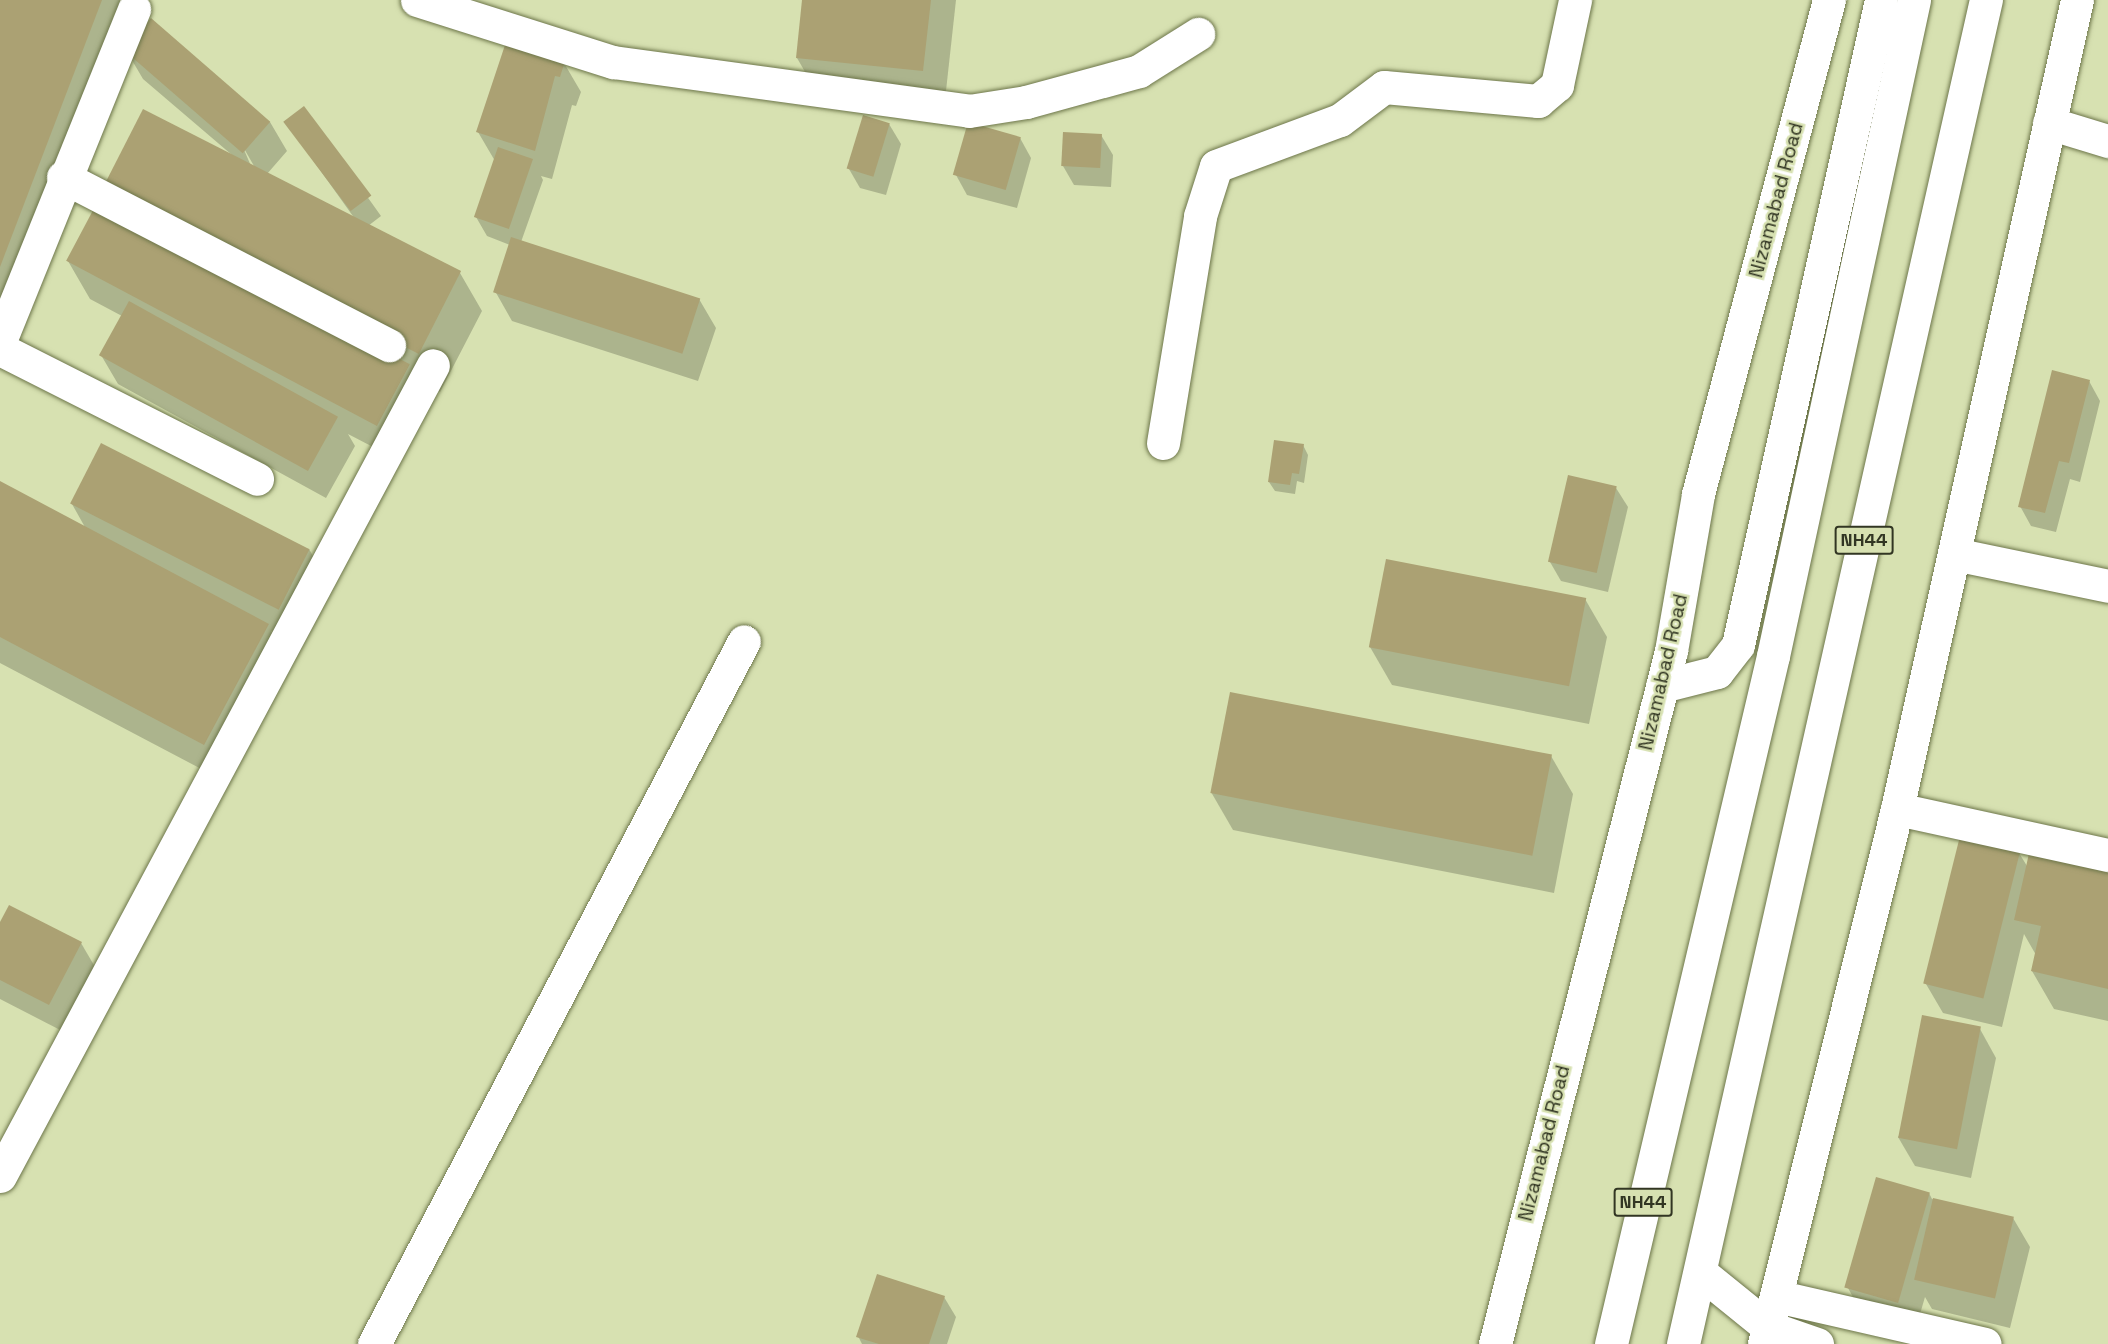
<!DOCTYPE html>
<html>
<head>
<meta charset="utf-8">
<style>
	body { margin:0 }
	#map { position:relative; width:2108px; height:1344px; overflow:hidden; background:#d7e1b1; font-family:"Space Grotesk",sans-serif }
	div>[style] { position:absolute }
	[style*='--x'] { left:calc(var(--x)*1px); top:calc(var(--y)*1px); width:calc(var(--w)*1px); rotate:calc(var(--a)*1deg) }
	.shadow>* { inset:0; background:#0003 }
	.building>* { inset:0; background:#aba173; transform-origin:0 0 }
	.roads { filter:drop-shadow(0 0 2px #6d764a) drop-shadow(0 0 2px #6d764a) }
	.minor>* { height:33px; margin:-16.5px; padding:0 16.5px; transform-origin:16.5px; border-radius:16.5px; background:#fff }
	.major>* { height:33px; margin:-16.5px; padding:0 16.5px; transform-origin:16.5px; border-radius:16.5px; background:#fff }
	.highway>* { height:33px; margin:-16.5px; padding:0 16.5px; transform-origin:16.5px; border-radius:16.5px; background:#fff }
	span { translate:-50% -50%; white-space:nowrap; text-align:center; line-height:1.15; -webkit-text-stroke:5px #d7e1b1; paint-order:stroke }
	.shield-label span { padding:2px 4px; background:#d7e1b1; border:2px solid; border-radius:4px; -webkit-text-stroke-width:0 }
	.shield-label { font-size:18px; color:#323623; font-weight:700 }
	.street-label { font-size:20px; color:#323623 }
</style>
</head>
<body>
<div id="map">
	<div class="shadow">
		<i style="clip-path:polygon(0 0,126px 0,0 361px)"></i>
		<i style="clip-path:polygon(804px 0,956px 0,944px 109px,819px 96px,797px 58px)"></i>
		<i style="clip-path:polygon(evenodd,126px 50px,270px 122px,287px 151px,267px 174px,355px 219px,285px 121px,304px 108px,381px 216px,368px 226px,460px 273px,482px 311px,440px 392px,421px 382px,400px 461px,348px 434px,355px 446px,326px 498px,118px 384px,101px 355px,122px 316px,90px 299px,68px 261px,232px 155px,143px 79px,126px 50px,242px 145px,254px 166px,251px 166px,242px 145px)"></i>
		<i style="clip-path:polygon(564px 63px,581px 92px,576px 106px,572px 105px,552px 179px,541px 176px,543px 180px,521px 242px,699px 299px,716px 328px,698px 381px,512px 321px,495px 291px,510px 245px,487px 236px,476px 217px,495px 161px,478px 132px)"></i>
		<i style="clip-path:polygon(889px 124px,901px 144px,886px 195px,860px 188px,849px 169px)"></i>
		<i style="clip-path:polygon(1101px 135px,1113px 155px,1111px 187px,1074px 185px,1063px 166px)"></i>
		<i style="clip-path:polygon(1020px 138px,1031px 158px,1017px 208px,967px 195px,956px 175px)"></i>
		<i style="clip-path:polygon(2089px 381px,2100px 401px,2080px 482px,2070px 479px,2056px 532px,2031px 526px,2020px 506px)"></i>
		<i style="clip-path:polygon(1303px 445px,1308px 455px,1304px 483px,1297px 481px,1295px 494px,1275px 491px,1269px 482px)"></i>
		<i style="clip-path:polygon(0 483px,86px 529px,72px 504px,309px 549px,331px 587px,300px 646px,271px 631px,290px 663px,226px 782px,0 663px)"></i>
		<i style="clip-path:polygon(1616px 488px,1628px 507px,1608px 592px,1561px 581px,1550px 562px)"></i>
		<i style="clip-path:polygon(1585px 599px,1607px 637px,1589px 724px,1392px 685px,1370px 647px)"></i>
		<i style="clip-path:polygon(1551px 756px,1573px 794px,1554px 893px,1233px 830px,1211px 792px)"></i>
		<i style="clip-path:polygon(2019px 853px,2027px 866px,2108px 869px,2108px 1021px,2054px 1009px,2032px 971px,2036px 955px,2024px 934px,2002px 1027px,1943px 1013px,1926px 984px)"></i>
		<i style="clip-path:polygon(0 926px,81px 943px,98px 972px,66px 1033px,0 999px)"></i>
		<i style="clip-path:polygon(1980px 1029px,1996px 1058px,1971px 1178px,1915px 1166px,1898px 1137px)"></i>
		<i style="clip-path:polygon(1929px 1193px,1932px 1199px,2013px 1218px,2030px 1247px,2010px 1328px,1932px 1309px,1925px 1297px,1915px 1331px,1864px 1317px,1848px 1288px)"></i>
		<i style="clip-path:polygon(944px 1297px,956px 1317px,947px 1344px,862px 1344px,858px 1336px)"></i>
	</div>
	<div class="building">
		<i style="clip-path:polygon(0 0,102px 0,0 267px)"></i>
		<i style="clip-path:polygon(802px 0,931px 0,923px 71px,796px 58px)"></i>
		<i style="left:151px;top:18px;width:158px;height:42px;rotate:41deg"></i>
		<i style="clip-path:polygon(506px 42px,565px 61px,560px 77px,555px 76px,535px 151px,476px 132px)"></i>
		<i style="left:304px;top:106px;width:112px;height:26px;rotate:53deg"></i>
		<i style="left:143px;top:109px;width:357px;height:93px;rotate:27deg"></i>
		<i style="left:863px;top:115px;width:28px;height:56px;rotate:17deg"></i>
		<i style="left:968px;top:122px;width:55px;height:55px;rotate:16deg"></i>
		<i style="left:1063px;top:132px;width:39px;height:34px;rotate:3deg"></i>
		<i style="left:498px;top:147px;width:37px;height:74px;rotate:19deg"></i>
		<i style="left:99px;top:199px;width:352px;height:70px;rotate:28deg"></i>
		<i style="left:511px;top:237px;width:199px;height:58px;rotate:18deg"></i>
		<i style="left:129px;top:301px;width:239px;height:62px;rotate:29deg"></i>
		<i style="clip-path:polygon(2052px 370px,2090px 380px,2069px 463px,2059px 461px,2045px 513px,2018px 507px)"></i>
		<i style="clip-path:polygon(1274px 440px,1304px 444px,1299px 474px,1292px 473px,1290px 485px,1268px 482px)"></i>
		<i style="left:101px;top:443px;width:234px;height:68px;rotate:27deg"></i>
		<i style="left:1568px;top:475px;width:50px;height:89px;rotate:13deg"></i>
		<i style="clip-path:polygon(0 481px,269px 624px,204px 745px,0 637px)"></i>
		<i style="left:1386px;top:559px;width:204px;height:90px;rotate:11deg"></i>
		<i style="left:1230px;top:692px;width:328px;height:103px;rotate:11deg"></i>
		<i style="left:1960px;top:836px;width:62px;height:152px;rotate:14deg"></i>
		<i style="clip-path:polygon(2030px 849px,2108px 867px,2108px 989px,2031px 971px,2041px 926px,2014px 920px)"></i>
		<i style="clip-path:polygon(9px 905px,82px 942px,49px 1005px,0 980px,0 922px)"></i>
		<i style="left:1922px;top:1015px;width:60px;height:125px;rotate:11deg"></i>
		<i style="left:1876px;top:1177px;width:56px;height:115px;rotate:16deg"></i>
		<i style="left:1933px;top:1198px;width:83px;height:84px;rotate:13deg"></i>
		<i style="clip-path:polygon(877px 1274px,945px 1296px,929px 1344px,879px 1344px,856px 1337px)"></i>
	</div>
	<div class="roads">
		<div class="minor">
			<i style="--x:417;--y:0;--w:206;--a:17.6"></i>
			<i style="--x:613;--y:62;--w:359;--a:7.8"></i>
			<i style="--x:969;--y:111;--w:58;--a:-9"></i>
			<i style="--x:1026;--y:102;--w:117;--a:-15.3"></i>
			<i style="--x:1139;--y:71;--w:70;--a:-32.1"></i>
			<i style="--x:2049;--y:123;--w:62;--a:17"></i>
			<i style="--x:63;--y:177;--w:367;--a:27.3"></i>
			<i style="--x:0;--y:341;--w:358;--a:-68"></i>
			<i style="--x:0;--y:349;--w:288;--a:26.8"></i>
			<i style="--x:1163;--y:443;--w:230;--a:-80.7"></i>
			<i style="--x:1200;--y:216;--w:52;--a:-72.3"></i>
			<i style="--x:1216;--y:166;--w:132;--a:-20.4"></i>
			<i style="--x:1340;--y:120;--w:55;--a:-36.9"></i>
			<i style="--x:1384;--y:87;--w:155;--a:5.2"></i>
			<i style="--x:1538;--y:101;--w:25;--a:-40"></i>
			<i style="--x:1557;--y:85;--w:87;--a:-78"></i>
			<i style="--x:1954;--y:554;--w:157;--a:11.7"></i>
			<i style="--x:1897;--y:809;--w:216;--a:12.3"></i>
			<i style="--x:0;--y:1176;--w:919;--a:-61.9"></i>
			<i style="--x:1776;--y:1296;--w:214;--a:12.9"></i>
			<i style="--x:1768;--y:1327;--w:52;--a:19.1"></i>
			<i style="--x:374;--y:1344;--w:794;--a:-62.24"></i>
		</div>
		<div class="major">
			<i style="--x:1662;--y:686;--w:57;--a:-14.3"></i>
			<i style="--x:1717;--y:672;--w:34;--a:-52"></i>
			<i style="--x:1738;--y:645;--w:661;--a:-77.5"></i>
			<i style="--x:1495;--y:1344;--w:715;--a:-75.75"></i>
			<i style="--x:1671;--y:651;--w:159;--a:-80.2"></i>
			<i style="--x:1698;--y:494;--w:511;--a:-75.15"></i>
			<i style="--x:1764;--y:1344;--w:551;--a:-76.04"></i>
			<i style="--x:1897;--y:809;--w:829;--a:-77.46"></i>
		</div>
		<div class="highway">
			<i style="--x:1700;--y:1272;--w:87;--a:39"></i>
			<i style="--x:1611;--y:1344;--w:707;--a:-76.75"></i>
			<i style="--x:1773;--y:656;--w:671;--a:-77.87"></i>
			<i style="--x:1683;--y:1344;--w:1378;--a:-77.3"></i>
		</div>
	</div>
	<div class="shield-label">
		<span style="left:1864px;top:540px">NH44</span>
		<span style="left:1643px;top:1202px">NH44</span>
	</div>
	<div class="street-label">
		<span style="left:1776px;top:200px;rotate:-75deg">Nizamabad Road</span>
		<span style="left:1663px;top:672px;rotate:-77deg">Nizamabad Road</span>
		<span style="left:1544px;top:1143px;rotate:-76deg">Nizamabad Road</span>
	</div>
</div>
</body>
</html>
